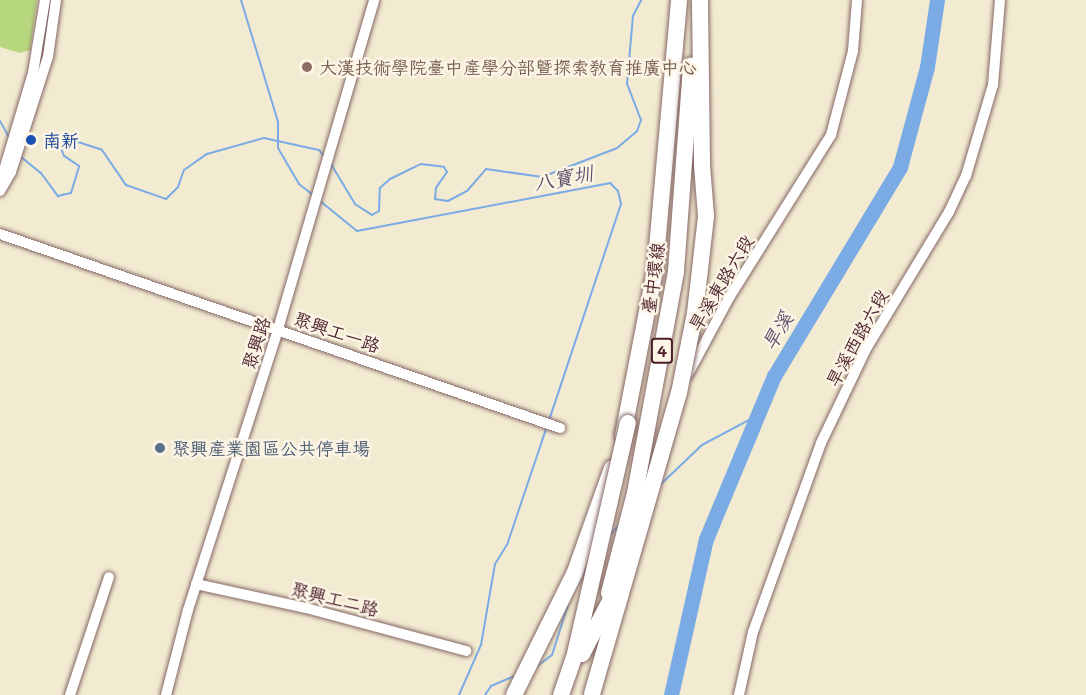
<!DOCTYPE html>
<html>
<head>
<meta charset="utf-8">
<style>
	body { margin:0 }
	#map { position:relative; width:1086px; height:695px; overflow:hidden; background:#f2ebd1; font-family:Mali,"LXGW WenKai TC",sans-serif }
	div>[style] { position:absolute }
	[style*='--x'] { left:calc(var(--x)*1px); top:calc(var(--y)*1px); width:calc(var(--w)*1px); rotate:calc(var(--a)*1deg) }
	.green>* { inset:0; background:#b7d77e }
	.stream>* { height:2px; margin:-1px; padding:0 1px; transform-origin:1px; border-radius:1px; background:#7babe5 }
	.river>* { height:15px; margin:-7.5px; padding:0 7.5px; transform-origin:7.5px; border-radius:7.5px; background:#7babe5 }
	.roads { filter:drop-shadow(0 0 2px #856665) drop-shadow(0 0 2px #856665) }
	.minor>* { height:10px; margin:-5px; padding:0 5px; transform-origin:5px; border-radius:5px; background:#fff }
	.highway>* { height:16px; margin:-8px; padding:0 8px; transform-origin:8px; border-radius:8px; background:#fff }
	.bridges { filter:drop-shadow(0 0 2px #856665) drop-shadow(0 0 2px #856665) }
	.highway-bridge>* { height:16px; margin:-8px; padding:0 8px; transform-origin:8px; border-radius:8px; background:#fff }
	.dots>* { width:16px; height:16px; translate:-50% -50%; box-sizing:border-box; border:3px solid #fcf5e5; border-radius:50% }
	span { translate:-50% -50%; white-space:nowrap; text-align:center; line-height:1.15; -webkit-text-stroke:5px #fcf5e5; paint-order:stroke }
	.shield-label span { padding:2px 4px; background:#fcf5e5; border:2px solid; border-radius:4px; -webkit-text-stroke-width:0 }
	.shield-label { font-size:16px; color:#4a1f2b; font-weight:700 }
	.education-label { font-size:18px; color:#785e54 }
	.left { translate:0 -50%; text-align:left }
	.transit-label { font-size:18px; color:#164399 }
	.street-label { font-size:18px; color:#4a1f2b }
	.service-label { font-size:18px; color:#4e5e75 }
	.water-label { font-size:20px; color:#5b506c; font-style:italic }
</style>
</head>
<body>
<div id="map">
	<div class="green">
		<i style="clip-path:polygon(0 0,37px 0,30px 50px,20px 53px,0 47px)"></i>
	</div>
	<div class="stream">
		<i style="--x:241;--y:0;--w:127;--a:73.1"></i>
		<i style="--x:278;--y:122;--w:26;--a:90"></i>
		<i style="--x:278;--y:148;--w:42;--a:59.7"></i>
		<i style="--x:299;--y:184;--w:18;--a:38"></i>
		<i style="--x:0;--y:121;--w:18;--a:61"></i>
		<i style="--x:21;--y:157;--w:26;--a:39"></i>
		<i style="--x:41;--y:173;--w:29;--a:54"></i>
		<i style="--x:58;--y:196;--w:13;--a:-13"></i>
		<i style="--x:71;--y:193;--w:28;--a:-73"></i>
		<i style="--x:79;--y:166;--w:18;--a:-146"></i>
		<i style="--x:64;--y:156;--w:9;--a:-111"></i>
		<i style="--x:61;--y:148;--w:18;--a:-19"></i>
		<i style="--x:78;--y:142;--w:25;--a:18"></i>
		<i style="--x:102;--y:150;--w:42;--a:55.6"></i>
		<i style="--x:126;--y:185;--w:42;--a:19.3"></i>
		<i style="--x:166;--y:199;--w:17;--a:-45"></i>
		<i style="--x:178;--y:187;--w:18;--a:-71"></i>
		<i style="--x:184;--y:170;--w:28;--a:-35"></i>
		<i style="--x:207;--y:154;--w:59;--a:-15.7"></i>
		<i style="--x:264;--y:138;--w:56;--a:12.3"></i>
		<i style="--x:319;--y:150;--w:9;--a:49"></i>
		<i style="--x:331;--y:164;--w:47;--a:59"></i>
		<i style="--x:355;--y:204;--w:20;--a:33"></i>
		<i style="--x:372;--y:215;--w:8;--a:-30"></i>
		<i style="--x:379;--y:211;--w:23;--a:-88"></i>
		<i style="--x:380;--y:188;--w:13;--a:-42"></i>
		<i style="--x:390;--y:179;--w:34;--a:-26"></i>
		<i style="--x:421;--y:164;--w:23;--a:7"></i>
		<i style="--x:444;--y:167;--w:6;--a:59"></i>
		<i style="--x:447;--y:172;--w:19;--a:125"></i>
		<i style="--x:436;--y:188;--w:11;--a:95"></i>
		<i style="--x:435;--y:199;--w:13;--a:9"></i>
		<i style="--x:448;--y:201;--w:21;--a:-28"></i>
		<i style="--x:467;--y:191;--w:29;--a:-49"></i>
		<i style="--x:486;--y:169;--w:57;--a:8.1"></i>
		<i style="--x:542;--y:177;--w:80;--a:-21.1"></i>
		<i style="--x:617;--y:148;--w:26;--a:-40"></i>
		<i style="--x:637;--y:131;--w:12;--a:-70"></i>
		<i style="--x:641;--y:120;--w:39;--a:-111"></i>
		<i style="--x:627;--y:84;--w:68;--a:-85"></i>
		<i style="--x:633;--y:16;--w:18;--a:-63"></i>
		<i style="--x:320;--y:201;--w:48;--a:39"></i>
		<i style="--x:357;--y:231;--w:258;--a:-10.7"></i>
		<i style="--x:610;--y:183;--w:11;--a:45"></i>
		<i style="--x:618;--y:191;--w:13;--a:77"></i>
		<i style="--x:621;--y:204;--w:228;--a:108.4"></i>
		<i style="--x:660;--y:485;--w:58;--a:-43.6"></i>
		<i style="--x:702;--y:445;--w:64;--a:-28.2"></i>
		<i style="--x:611;--y:534;--w:12;--a:-48"></i>
		<i style="--x:579;--y:581;--w:12;--a:-55"></i>
		<i style="--x:536;--y:667;--w:20;--a:-37"></i>
		<i style="--x:552;--y:655;--w:52;--a:-72.3"></i>
		<i style="--x:459;--y:695;--w:55;--a:-66.3"></i>
		<i style="--x:481;--y:645;--w:82;--a:-80.2"></i>
		<i style="--x:495;--y:564;--w:22;--a:-58"></i>
		<i style="--x:507;--y:545;--w:122;--a:-71.4"></i>
		<i style="--x:485;--y:695;--w:11;--a:-56"></i>
		<i style="--x:491;--y:686;--w:25;--a:-23"></i>
	</div>
	<div class="river">
		<i style="--x:671;--y:695;--w:160;--a:-77.4"></i>
		<i style="--x:706;--y:539;--w:177;--a:-67.4"></i>
		<i style="--x:774;--y:376;--w:244;--a:-58.9"></i>
		<i style="--x:900;--y:167;--w:104;--a:-74.9"></i>
		<i style="--x:927;--y:67;--w:68;--a:-81.5"></i>
	</div>
	<div class="roads">
		<div class="minor">
			<i style="--x:2;--y:177;--w:109;--a:-73.4"></i>
			<i style="--x:33;--y:73;--w:74;--a:-80.7"></i>
			<i style="--x:0;--y:191;--w:22;--a:-60"></i>
			<i style="--x:11;--y:172;--w:121;--a:-72.2"></i>
			<i style="--x:48;--y:57;--w:58;--a:-82"></i>
			<i style="--x:0;--y:234;--w:593;--a:19.11"></i>
			<i style="--x:688;--y:374;--w:89;--a:-61.7"></i>
			<i style="--x:730;--y:296;--w:190;--a:-57.9"></i>
			<i style="--x:831;--y:135;--w:87;--a:-75.3"></i>
			<i style="--x:853;--y:51;--w:51;--a:-85.5"></i>
			<i style="--x:196;--y:584;--w:113;--a:12.3"></i>
			<i style="--x:306;--y:608;--w:166;--a:15"></i>
			<i style="--x:70;--y:695;--w:124;--a:-71.7"></i>
			<i style="--x:166;--y:695;--w:88;--a:-75.5"></i>
			<i style="--x:188;--y:610;--w:295;--a:-72.2"></i>
			<i style="--x:278;--y:329;--w:343;--a:-73.7"></i>
			<i style="--x:739;--y:695;--w:65;--a:-77.5"></i>
			<i style="--x:753;--y:632;--w:201;--a:-70.2"></i>
			<i style="--x:821;--y:443;--w:104;--a:-64.4"></i>
			<i style="--x:866;--y:349;--w:160;--a:-58.8"></i>
			<i style="--x:949;--y:212;--w:40;--a:-65"></i>
			<i style="--x:966;--y:176;--w:95;--a:-73.5"></i>
			<i style="--x:993;--y:85;--w:85;--a:-85.3"></i>
		</div>
		<div class="highway">
			<i style="--x:623;--y:435;--w:168;--a:-79"></i>
			<i style="--x:655;--y:270;--w:271;--a:-84.9"></i>
			<i style="--x:514;--y:695;--w:137;--a:-63.6"></i>
			<i style="--x:575;--y:572;--w:110;--a:-70.4"></i>
		</div>
	</div>
	<div class="bridges">
		<div class="highway-bridge">
			<i style="--x:609;--y:593;--w:103;--a:-75.4"></i>
			<i style="--x:635;--y:493;--w:226;--a:-79.5"></i>
			<i style="--x:676;--y:271;--w:206;--a:-85.8"></i>
			<i style="--x:582;--y:654;--w:64;--a:-62.2"></i>
			<i style="--x:592;--y:694;--w:313;--a:-73.9"></i>
			<i style="--x:679;--y:393;--w:82;--a:-78.7"></i>
			<i style="--x:695;--y:313;--w:98;--a:-83.5"></i>
			<i style="--x:706;--y:216;--w:51;--a:-94.5"></i>
			<i style="--x:702;--y:165;--w:165;--a:-90.7"></i>
			<i style="--x:561;--y:695;--w:39;--a:-71"></i>
			<i style="--x:574;--y:658;--w:241;--a:-77.1"></i>
		</div>
	</div>
	<div class="dots">
		<i style="left:307px;top:67px;background:#8d6e63"></i>
		<i style="left:31px;top:140px;background:#1a4fb4"></i>
		<i style="left:160px;top:448px;background:#5c6f8a"></i>
	</div>
	<div class="shield-label">
		<span style="left:662px;top:351px">4</span>
	</div>
	<div class="education-label">
		<span class="left" style="left:319px;top:67px">大漢技術學院臺中產學分部暨探索教育推廣中心</span>
	</div>
	<div class="transit-label">
		<span class="left" style="left:43px;top:140px">南新</span>
	</div>
	<div class="street-label">
		<span style="left:653px;top:278px;rotate:-82deg">臺中環線</span>
		<span style="left:721px;top:283px;rotate:-59deg">旱溪東路六段</span>
		<span style="left:337px;top:332px;rotate:19deg">聚興工一路</span>
		<span style="left:857px;top:338px;rotate:-61deg">旱溪西路六段</span>
		<span style="left:256px;top:343px;rotate:-72deg">聚興路</span>
		<span style="left:335px;top:599px;rotate:14deg">聚興工二路</span>
	</div>
	<div class="service-label">
		<span class="left" style="left:172px;top:448px">聚興產業園區公共停車場</span>
	</div>
	<div class="water-label">
		<span style="left:563px;top:178px;rotate:-11deg">八寶圳</span>
		<span style="left:777px;top:331px;rotate:-59deg">旱溪</span>
	</div>
</div>
</body>
</html>
